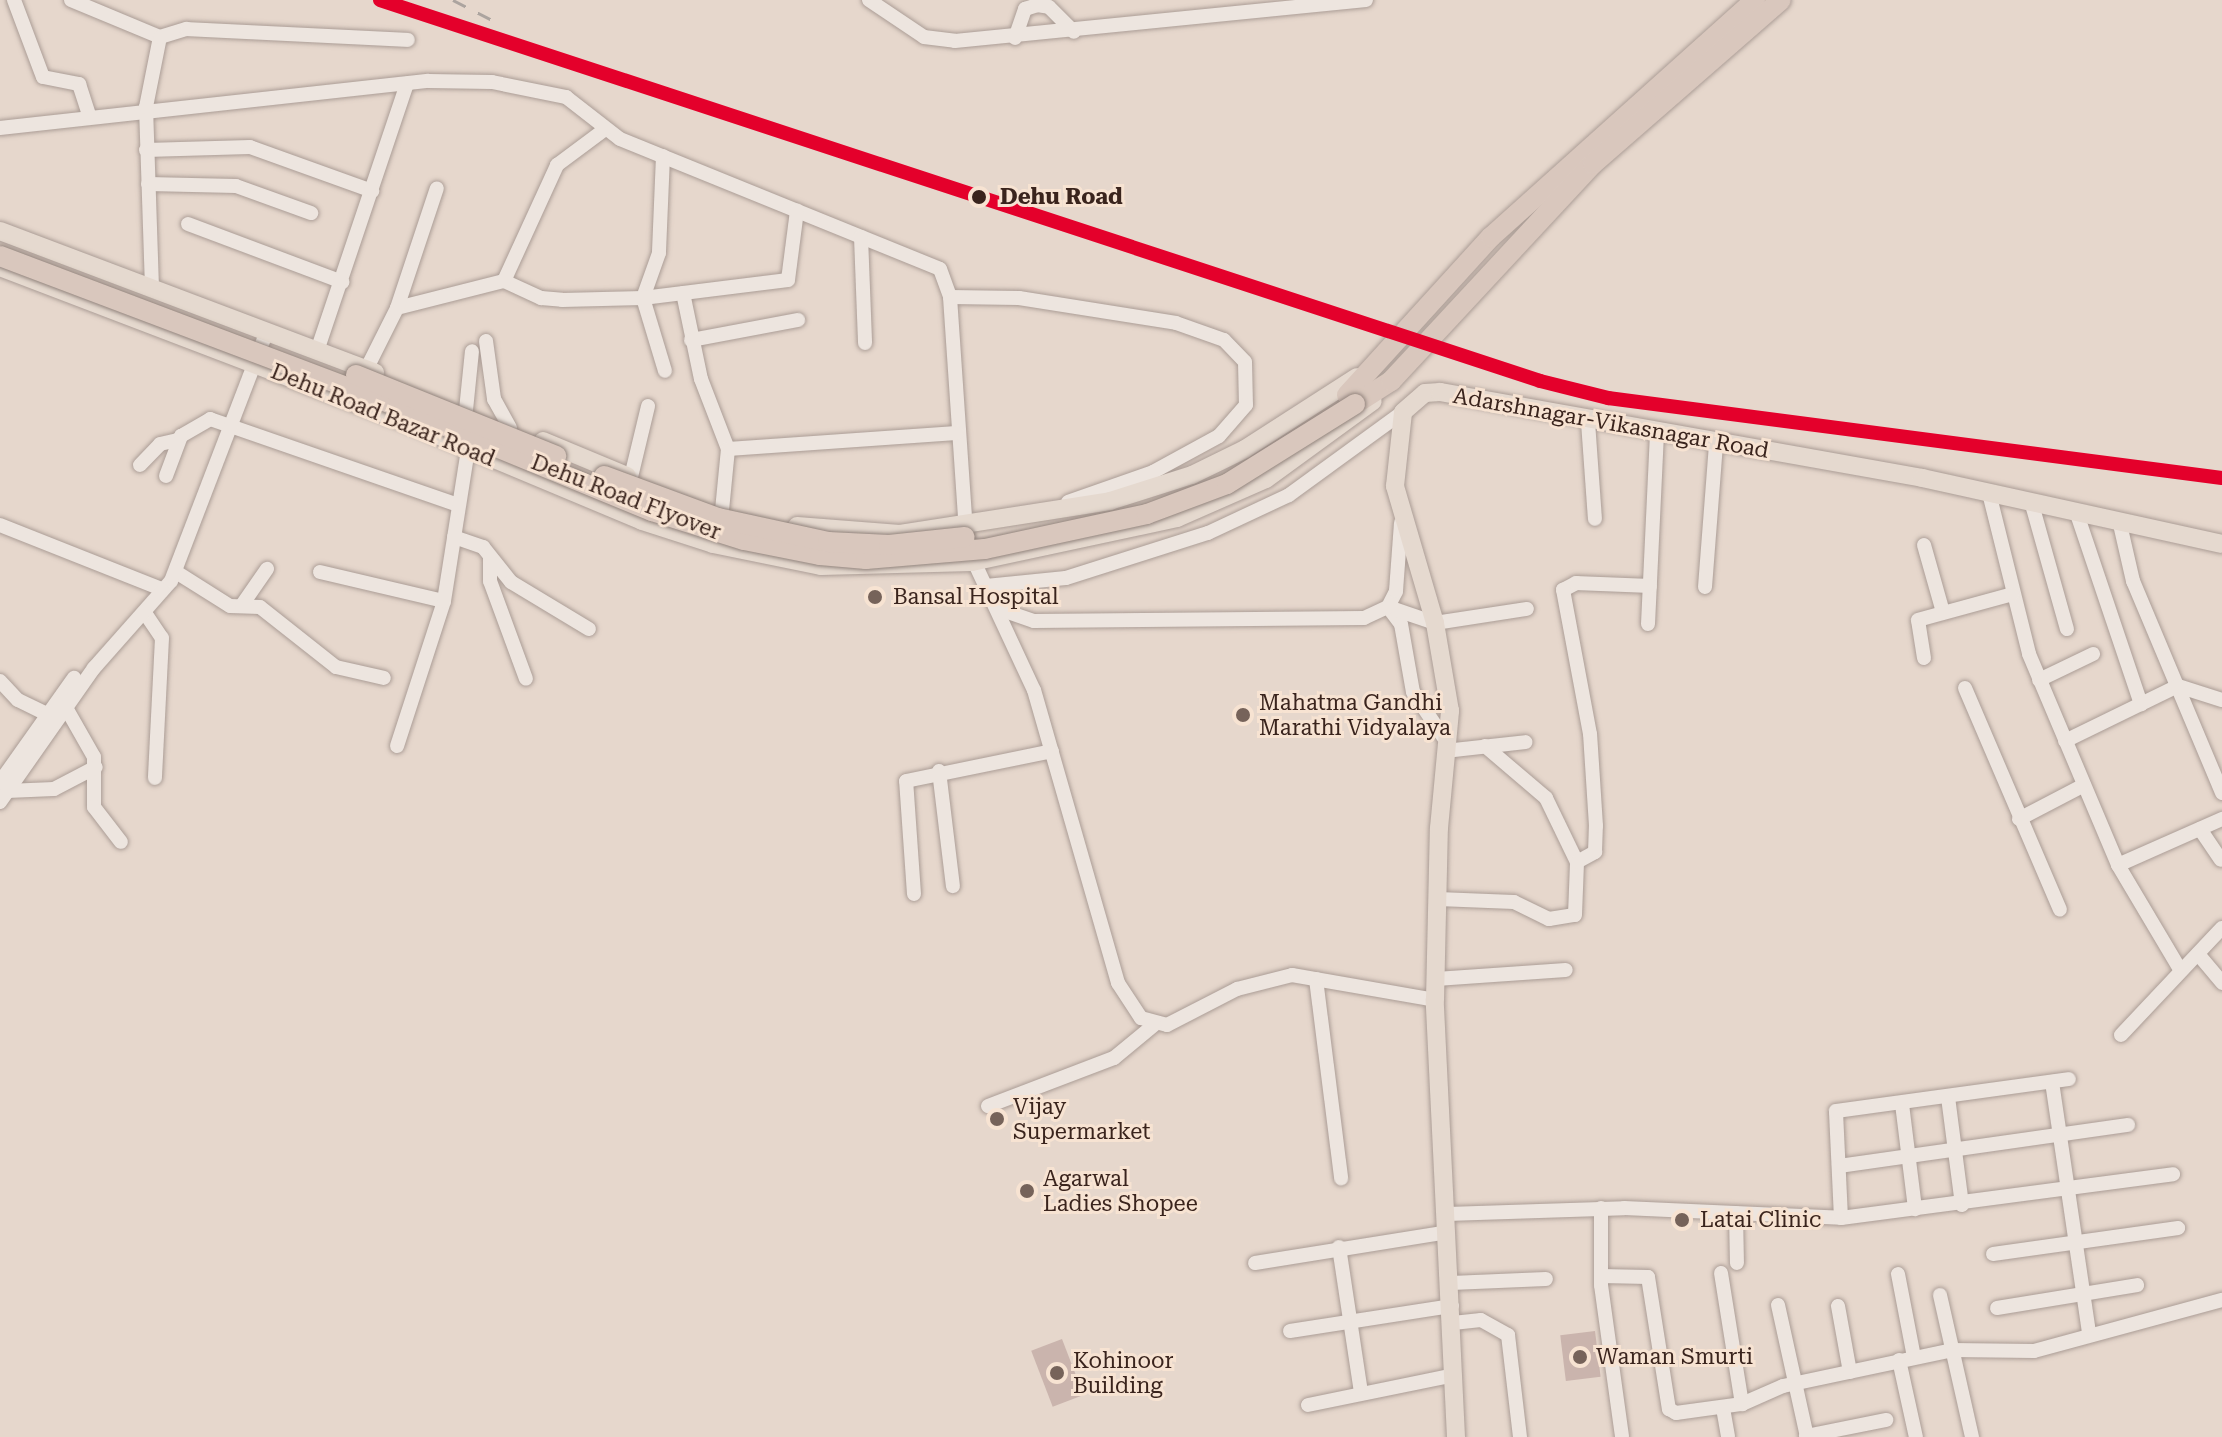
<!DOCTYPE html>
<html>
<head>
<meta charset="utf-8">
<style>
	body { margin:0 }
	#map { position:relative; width:2222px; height:1437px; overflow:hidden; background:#e6d7cc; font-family:"Roboto Serif",serif }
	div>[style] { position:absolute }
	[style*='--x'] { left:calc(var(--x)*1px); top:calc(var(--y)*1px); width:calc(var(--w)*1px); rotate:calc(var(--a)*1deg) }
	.building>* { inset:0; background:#cab4ad; transform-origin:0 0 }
	.roads { filter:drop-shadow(0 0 2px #ab9d96) drop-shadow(0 0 2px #ab9d96) }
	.minor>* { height:14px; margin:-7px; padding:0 7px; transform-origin:7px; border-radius:7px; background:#ede5df }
	.major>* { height:18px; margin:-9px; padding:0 9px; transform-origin:9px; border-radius:9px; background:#e5d9cf }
	.highway>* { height:20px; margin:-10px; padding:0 10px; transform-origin:10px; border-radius:10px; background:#d9c7bd }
	.rail>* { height:3px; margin-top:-1.5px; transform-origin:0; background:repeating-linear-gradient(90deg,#aca49f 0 14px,transparent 0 28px) }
	.bridges { filter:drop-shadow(0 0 2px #91837c) drop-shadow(0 0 2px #91837c) }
	.highway-bridge>* { height:20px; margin:-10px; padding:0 10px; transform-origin:10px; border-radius:10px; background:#d9c7bd }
	.rail-1>* { height:14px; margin:-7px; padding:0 7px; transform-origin:7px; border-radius:7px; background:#e4002b }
	.dots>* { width:22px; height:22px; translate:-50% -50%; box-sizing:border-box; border:4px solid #f7e3d2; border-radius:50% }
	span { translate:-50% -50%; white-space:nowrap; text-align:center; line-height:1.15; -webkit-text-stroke:6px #f7e3d2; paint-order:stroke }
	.stop-label { font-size:22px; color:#3a241d; font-weight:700 }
	.left { translate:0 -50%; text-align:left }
	.street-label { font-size:22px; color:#3a241d }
	.poi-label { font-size:22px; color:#3a241d }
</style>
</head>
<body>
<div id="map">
	<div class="building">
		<i style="left:1595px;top:1331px;width:46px;height:35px;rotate:83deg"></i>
		<i style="left:1062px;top:1339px;width:60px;height:33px;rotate:69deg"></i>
	</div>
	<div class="roads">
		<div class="minor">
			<i style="--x:14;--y:0;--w:82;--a:69.4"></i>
			<i style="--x:43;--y:77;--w:37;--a:11"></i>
			<i style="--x:79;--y:84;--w:33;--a:72"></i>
			<i style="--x:71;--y:0;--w:96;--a:22.6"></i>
			<i style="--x:869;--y:0;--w:66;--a:33.9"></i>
			<i style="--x:924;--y:37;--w:31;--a:7"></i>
			<i style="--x:955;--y:41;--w:413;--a:-5.7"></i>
			<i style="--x:1015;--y:38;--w:31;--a:-71"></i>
			<i style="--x:1025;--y:9;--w:13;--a:-18"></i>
			<i style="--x:1037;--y:5;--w:12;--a:9"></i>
			<i style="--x:1049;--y:7;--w:35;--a:45"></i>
			<i style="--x:0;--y:128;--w:431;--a:-6.3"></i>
			<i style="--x:428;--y:81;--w:64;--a:0.9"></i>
			<i style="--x:492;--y:82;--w:76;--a:11.5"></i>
			<i style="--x:566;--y:97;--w:68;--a:37.9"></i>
			<i style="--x:620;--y:139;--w:345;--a:22.1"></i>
			<i style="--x:940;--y:269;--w:30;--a:70"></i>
			<i style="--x:950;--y:297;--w:237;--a:86.1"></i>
			<i style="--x:146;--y:150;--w:104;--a:-1.7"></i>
			<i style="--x:250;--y:147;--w:130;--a:19.8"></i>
			<i style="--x:663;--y:156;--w:97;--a:92.4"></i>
			<i style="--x:659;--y:253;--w:48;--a:109.6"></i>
			<i style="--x:643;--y:298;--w:76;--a:73.2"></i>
			<i style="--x:148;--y:184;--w:88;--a:1.3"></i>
			<i style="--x:236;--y:186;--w:80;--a:19.8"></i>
			<i style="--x:188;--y:224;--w:165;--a:20.6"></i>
			<i style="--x:861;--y:237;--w:106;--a:87.8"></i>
			<i style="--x:504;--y:281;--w:41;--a:24.7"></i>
			<i style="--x:541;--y:298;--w:21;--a:5"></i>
			<i style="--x:562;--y:300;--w:81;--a:-1.4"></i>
			<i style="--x:643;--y:298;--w:146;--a:-7.1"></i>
			<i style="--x:788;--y:280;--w:70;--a:-82.6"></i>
			<i style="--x:152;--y:288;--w:181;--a:-91.9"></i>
			<i style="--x:146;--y:107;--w:71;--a:-78.7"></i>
			<i style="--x:160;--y:37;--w:28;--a:-17"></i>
			<i style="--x:187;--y:29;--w:221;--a:2.8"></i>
			<i style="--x:683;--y:293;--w:88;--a:78.2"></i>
			<i style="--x:701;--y:379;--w:75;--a:68.9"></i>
			<i style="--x:728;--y:449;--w:61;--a:95.6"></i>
			<i style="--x:950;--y:297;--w:69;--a:0.8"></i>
			<i style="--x:1019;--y:298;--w:159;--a:9"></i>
			<i style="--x:1176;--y:323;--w:51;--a:19.5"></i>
			<i style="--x:1224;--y:340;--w:30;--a:46"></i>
			<i style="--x:1245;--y:362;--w:43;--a:88.7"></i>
			<i style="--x:1246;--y:405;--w:41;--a:131.1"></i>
			<i style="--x:1219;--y:436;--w:75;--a:151.4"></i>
			<i style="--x:1153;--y:472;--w:90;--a:160.6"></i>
			<i style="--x:397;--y:308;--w:110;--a:-14.2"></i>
			<i style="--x:504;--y:281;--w:128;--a:-65.4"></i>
			<i style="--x:557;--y:165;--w:59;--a:-36.7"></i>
			<i style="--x:691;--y:340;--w:109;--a:-10.6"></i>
			<i style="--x:486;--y:341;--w:59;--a:82.1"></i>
			<i style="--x:494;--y:399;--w:33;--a:61"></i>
			<i style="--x:317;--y:351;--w:282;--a:-71.4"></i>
			<i style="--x:366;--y:370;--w:69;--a:-63.4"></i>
			<i style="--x:397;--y:308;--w:126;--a:-71.6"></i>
			<i style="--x:466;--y:410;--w:59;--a:-84.2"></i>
			<i style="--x:1588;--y:422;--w:97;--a:85.9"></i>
			<i style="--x:728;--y:449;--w:229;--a:-4"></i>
			<i style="--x:140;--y:465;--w:29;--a:-46"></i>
			<i style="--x:160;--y:444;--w:18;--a:-13"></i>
			<i style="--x:166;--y:476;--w:43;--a:-69.4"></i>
			<i style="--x:181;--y:436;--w:34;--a:-30"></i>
			<i style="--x:210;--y:419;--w:263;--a:19.1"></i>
			<i style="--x:631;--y:477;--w:73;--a:-76.5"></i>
			<i style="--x:1989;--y:493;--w:166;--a:76"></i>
			<i style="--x:2029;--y:654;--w:229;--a:67.1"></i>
			<i style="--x:2118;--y:865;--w:123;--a:59.3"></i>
			<i style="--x:2031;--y:501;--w:133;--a:74.3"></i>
			<i style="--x:2076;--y:511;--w:204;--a:71.4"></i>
			<i style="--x:2119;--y:520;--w:63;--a:77.1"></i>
			<i style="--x:2133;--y:581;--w:230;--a:67.2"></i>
			<i style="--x:0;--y:525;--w:171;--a:21.6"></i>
			<i style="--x:454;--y:537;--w:31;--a:19"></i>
			<i style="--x:483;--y:547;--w:45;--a:51.3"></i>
			<i style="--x:511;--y:582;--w:91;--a:31.1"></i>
			<i style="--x:1924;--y:545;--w:70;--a:74.2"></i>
			<i style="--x:970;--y:553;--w:151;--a:65"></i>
			<i style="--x:1034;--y:690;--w:305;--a:74"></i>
			<i style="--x:1118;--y:983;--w:42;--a:56.7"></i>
			<i style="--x:1141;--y:1018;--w:27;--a:15"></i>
			<i style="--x:1167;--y:1025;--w:79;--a:-27.2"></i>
			<i style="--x:1237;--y:989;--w:57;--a:-14.3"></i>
			<i style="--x:1292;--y:975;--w:145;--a:9.9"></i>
			<i style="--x:490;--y:558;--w:23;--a:90"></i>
			<i style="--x:490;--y:581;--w:104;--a:69.8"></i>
			<i style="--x:176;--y:572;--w:64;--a:32.2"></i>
			<i style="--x:230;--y:606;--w:30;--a:2"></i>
			<i style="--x:260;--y:607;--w:97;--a:38.3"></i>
			<i style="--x:336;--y:667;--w:49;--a:12.9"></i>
			<i style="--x:320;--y:572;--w:127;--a:13.2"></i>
			<i style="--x:986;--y:586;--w:80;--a:-5.7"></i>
			<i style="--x:1066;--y:578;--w:149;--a:-17.6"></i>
			<i style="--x:1208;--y:533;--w:89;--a:-25.1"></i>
			<i style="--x:1289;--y:495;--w:141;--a:-36.1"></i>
			<i style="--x:1705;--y:587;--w:143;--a:-85.6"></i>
			<i style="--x:242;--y:605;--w:44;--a:-55.2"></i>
			<i style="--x:1388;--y:607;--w:21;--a:53"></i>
			<i style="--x:1401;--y:624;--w:69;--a:80"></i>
			<i style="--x:1413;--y:692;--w:59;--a:56"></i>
			<i style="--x:1388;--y:607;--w:50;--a:18.8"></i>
			<i style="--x:1435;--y:623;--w:93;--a:-8.7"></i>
			<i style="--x:999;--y:609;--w:37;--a:19"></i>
			<i style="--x:1034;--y:621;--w:330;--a:-0.5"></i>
			<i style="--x:1364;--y:618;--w:26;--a:-25"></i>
			<i style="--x:1388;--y:607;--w:18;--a:-63"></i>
			<i style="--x:1396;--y:591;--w:68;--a:-85.8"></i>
			<i style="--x:145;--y:613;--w:30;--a:56"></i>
			<i style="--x:162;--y:638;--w:140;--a:92.9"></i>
			<i style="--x:1648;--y:624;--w:189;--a:-87.3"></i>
			<i style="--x:1924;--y:658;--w:38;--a:-99"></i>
			<i style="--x:1918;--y:620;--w:98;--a:-15.3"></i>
			<i style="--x:2039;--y:680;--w:60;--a:-25.7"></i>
			<i style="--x:0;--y:681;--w:26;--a:47"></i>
			<i style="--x:18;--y:700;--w:30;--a:26"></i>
			<i style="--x:1965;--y:688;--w:241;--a:66.8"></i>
			<i style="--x:65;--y:706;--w:59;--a:60.4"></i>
			<i style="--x:94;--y:757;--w:50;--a:90"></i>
			<i style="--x:94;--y:807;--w:44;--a:52.4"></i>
			<i style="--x:2065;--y:741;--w:126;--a:-26"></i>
			<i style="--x:2178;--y:686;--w:46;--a:17.7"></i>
			<i style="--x:397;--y:746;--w:152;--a:-72"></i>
			<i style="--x:444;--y:601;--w:154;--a:-81"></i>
			<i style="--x:1485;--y:746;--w:80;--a:40.4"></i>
			<i style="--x:1546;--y:798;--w:71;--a:64.2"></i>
			<i style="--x:1445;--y:751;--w:81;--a:-6.3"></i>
			<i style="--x:939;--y:771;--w:116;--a:83.1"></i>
			<i style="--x:0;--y:782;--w:128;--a:-54.6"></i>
			<i style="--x:7;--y:791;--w:47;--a:-2.4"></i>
			<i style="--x:54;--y:789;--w:47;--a:-27.6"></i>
			<i style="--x:0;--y:802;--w:164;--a:-55"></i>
			<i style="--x:94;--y:668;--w:116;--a:-48.5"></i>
			<i style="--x:171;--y:581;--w:268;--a:-69"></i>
			<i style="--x:2019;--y:819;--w:73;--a:-27.6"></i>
			<i style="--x:2200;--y:829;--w:37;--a:56"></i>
			<i style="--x:2118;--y:865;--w:114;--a:-23.9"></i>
			<i style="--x:914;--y:894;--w:113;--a:-94"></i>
			<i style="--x:906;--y:781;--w:149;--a:-11.6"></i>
			<i style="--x:1438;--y:899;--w:76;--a:2.3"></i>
			<i style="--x:1514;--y:902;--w:39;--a:26"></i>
			<i style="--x:1549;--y:919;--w:26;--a:-9"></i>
			<i style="--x:1575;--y:915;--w:53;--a:-87.8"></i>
			<i style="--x:1577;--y:862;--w:21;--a:-29"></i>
			<i style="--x:1595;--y:852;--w:26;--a:-88"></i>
			<i style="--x:1596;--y:826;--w:92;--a:-93.7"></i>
			<i style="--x:1590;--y:734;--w:147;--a:-100.6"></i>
			<i style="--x:1563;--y:590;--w:15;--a:-28"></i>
			<i style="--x:1576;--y:583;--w:74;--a:2.3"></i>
			<i style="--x:2198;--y:954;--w:38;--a:50"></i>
			<i style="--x:1316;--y:979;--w:201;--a:82.8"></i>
			<i style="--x:1436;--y:979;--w:130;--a:-4"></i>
			<i style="--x:2121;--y:1035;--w:147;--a:-46.7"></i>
			<i style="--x:2052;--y:1082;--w:253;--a:81.6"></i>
			<i style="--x:1948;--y:1097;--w:109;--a:82.6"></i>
			<i style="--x:1902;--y:1104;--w:106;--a:82.9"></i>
			<i style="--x:988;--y:1106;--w:135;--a:-20.9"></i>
			<i style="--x:1114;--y:1058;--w:52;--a:-39.5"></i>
			<i style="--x:1839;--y:1166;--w:292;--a:-8.1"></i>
			<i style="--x:1601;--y:1208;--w:77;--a:90"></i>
			<i style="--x:1601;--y:1285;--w:153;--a:82.1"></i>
			<i style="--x:1736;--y:1213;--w:50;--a:88.9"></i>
			<i style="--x:1447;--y:1214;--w:177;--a:-1.9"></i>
			<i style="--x:1624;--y:1208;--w:217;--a:2.6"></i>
			<i style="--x:1841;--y:1218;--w:335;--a:-7.5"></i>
			<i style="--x:1841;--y:1218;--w:107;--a:-92.7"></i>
			<i style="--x:1836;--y:1111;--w:235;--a:-7.8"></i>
			<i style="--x:1339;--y:1247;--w:147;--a:81.4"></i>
			<i style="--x:1993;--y:1254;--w:187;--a:-8"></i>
			<i style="--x:1255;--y:1263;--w:195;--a:-9.1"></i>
			<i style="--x:1721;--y:1273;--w:133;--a:80.9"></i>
			<i style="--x:1898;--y:1274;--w:85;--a:79.1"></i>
			<i style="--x:1601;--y:1276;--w:47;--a:1.2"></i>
			<i style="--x:1648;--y:1277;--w:134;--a:81"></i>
			<i style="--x:1669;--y:1409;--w:8;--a:30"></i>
			<i style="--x:1676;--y:1413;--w:67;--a:-7.8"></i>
			<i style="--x:1742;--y:1404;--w:45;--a:-23.7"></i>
			<i style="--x:1783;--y:1386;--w:173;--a:-12"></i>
			<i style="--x:1952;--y:1350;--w:82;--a:0.7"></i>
			<i style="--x:2034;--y:1351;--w:195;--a:-15.2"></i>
			<i style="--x:1451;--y:1283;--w:95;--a:-2.4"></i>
			<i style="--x:1940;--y:1295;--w:146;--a:77.3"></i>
			<i style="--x:1778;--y:1305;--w:135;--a:77.6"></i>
			<i style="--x:1838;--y:1306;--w:67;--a:79.7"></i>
			<i style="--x:1997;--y:1308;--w:142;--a:-9.3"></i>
			<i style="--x:1453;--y:1323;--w:28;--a:-6"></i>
			<i style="--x:1481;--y:1320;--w:31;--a:29"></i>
			<i style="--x:1508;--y:1335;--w:103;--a:83.3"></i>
			<i style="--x:1290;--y:1331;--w:164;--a:-8.8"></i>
			<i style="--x:1899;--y:1360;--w:79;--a:77.6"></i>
			<i style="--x:1308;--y:1405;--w:149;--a:-11.6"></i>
			<i style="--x:1723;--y:1408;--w:29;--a:80"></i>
			<i style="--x:1806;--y:1436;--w:82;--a:-11.3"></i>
		</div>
		<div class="major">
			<i style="--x:0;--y:231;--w:401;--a:20.7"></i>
			<i style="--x:0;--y:267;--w:429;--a:20.9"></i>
			<i style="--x:401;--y:420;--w:261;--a:22.7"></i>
			<i style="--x:642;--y:521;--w:75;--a:17.9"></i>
			<i style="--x:713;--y:544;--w:110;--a:11.5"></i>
			<i style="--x:821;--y:566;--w:151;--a:-1.5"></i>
			<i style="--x:972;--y:562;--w:210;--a:-12.1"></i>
			<i style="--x:1177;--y:518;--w:97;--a:-23.7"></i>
			<i style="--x:1266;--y:479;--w:132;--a:-36.1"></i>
			<i style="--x:543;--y:441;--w:91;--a:22.6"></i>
			<i style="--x:797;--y:526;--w:103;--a:4.4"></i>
			<i style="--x:900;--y:534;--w:213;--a:-8.9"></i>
			<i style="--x:1110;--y:501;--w:86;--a:-17.6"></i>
			<i style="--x:1192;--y:475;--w:59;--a:-26.1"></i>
			<i style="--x:1245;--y:449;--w:133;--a:-32.7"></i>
			<i style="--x:1456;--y:1437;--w:438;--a:-92.8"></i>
			<i style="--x:1435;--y:1000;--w:172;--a:-88.7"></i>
			<i style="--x:1439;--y:828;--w:118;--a:-84.6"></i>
			<i style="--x:1450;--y:711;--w:89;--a:-99.7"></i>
			<i style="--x:1435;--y:623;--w:143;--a:-106.3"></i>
			<i style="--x:1395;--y:486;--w:74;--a:-83.8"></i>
			<i style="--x:1403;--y:412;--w:29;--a:-41"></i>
			<i style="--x:1425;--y:393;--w:15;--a:-4"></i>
			<i style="--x:1440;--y:392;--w:490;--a:10.1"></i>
			<i style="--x:1922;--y:478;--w:307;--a:12.4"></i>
		</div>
		<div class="highway">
			<i style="--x:1347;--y:395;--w:214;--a:-47.7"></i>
			<i style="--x:1491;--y:237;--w:355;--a:-41.9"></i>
			<i style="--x:1355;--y:404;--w:43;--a:-32.6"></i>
			<i style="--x:1391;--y:381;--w:296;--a:-47.1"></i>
			<i style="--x:1593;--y:164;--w:249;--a:-41.1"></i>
		</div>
	</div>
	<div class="rail">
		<i style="--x:453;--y:0;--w:53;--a:27.1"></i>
	</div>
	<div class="bridges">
		<div class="highway-bridge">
			<i style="--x:0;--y:256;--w:432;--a:20.7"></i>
			<i style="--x:404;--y:409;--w:268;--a:22.4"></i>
			<i style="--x:652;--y:511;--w:96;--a:17.5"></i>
			<i style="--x:744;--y:540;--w:77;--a:11.2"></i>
			<i style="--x:820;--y:555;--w:46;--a:5"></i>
			<i style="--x:866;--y:559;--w:119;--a:-4.8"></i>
			<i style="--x:985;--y:549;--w:166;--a:-12.2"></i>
			<i style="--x:1147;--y:514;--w:85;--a:-20.6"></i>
			<i style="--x:1227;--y:484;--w:151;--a:-32"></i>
			<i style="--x:356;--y:375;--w:216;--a:22"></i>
			<i style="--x:604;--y:476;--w:121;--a:20.2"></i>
			<i style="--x:718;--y:518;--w:113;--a:12.3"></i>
			<i style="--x:828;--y:542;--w:61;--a:2.8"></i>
			<i style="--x:889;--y:545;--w:76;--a:-6"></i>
		</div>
	</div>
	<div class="rail-1">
		<i style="--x:380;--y:0;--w:1221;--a:18.18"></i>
		<i style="--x:1540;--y:381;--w:70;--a:14"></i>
		<i style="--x:1608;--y:398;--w:619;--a:7.42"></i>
	</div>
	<div class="dots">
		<i style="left:979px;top:197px;background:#3a241d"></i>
		<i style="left:875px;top:597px;background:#76635a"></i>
		<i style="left:1243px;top:715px;background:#76635a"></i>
		<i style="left:997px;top:1119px;background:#76635a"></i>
		<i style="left:1027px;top:1191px;background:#76635a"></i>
		<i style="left:1682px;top:1220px;background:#76635a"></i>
		<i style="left:1580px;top:1357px;background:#76635a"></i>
		<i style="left:1057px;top:1373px;background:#76635a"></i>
	</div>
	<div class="stop-label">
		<span class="left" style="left:1000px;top:197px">Dehu Road</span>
	</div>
	<div class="street-label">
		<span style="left:383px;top:415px;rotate:22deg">Dehu Road Bazar Road</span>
		<span style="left:1611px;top:423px;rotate:10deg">Adarshnagar-Vikasnagar Road</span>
		<span style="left:626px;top:497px;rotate:21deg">Dehu Road Flyover</span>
	</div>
	<div class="poi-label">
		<span class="left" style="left:893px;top:597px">Bansal Hospital</span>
		<span class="left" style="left:1259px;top:715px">Mahatma Gandhi<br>Marathi Vidyalaya</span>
		<span class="left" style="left:1013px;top:1119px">Vijay<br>Supermarket</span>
		<span class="left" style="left:1043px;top:1191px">Agarwal<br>Ladies Shopee</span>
		<span class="left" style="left:1700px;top:1220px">Latai Clinic</span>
		<span class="left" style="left:1596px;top:1357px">Waman Smurti</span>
		<span class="left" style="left:1073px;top:1373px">Kohinoor<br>Building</span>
	</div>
</div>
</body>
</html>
